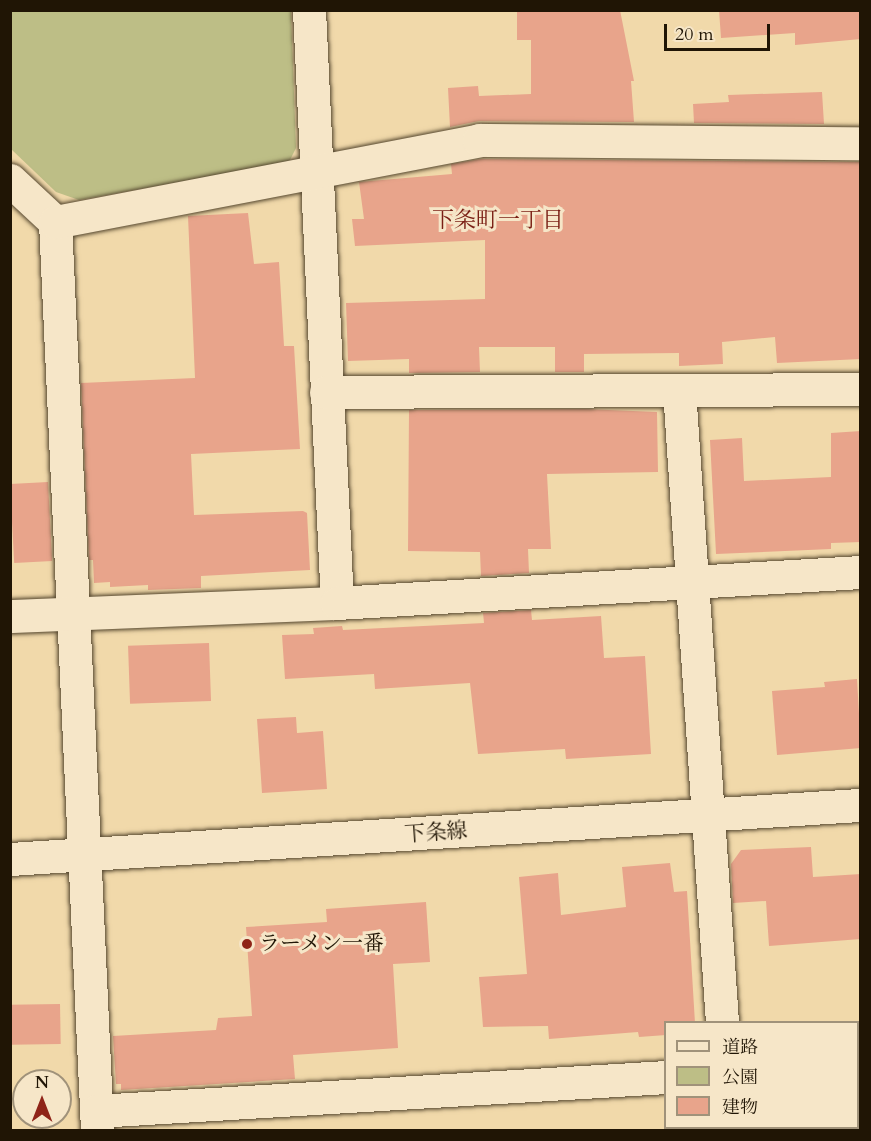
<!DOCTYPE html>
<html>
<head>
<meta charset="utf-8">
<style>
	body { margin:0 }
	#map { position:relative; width:871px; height:1141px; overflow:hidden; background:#f1d9aa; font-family:Cardo,"Noto Serif JP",serif }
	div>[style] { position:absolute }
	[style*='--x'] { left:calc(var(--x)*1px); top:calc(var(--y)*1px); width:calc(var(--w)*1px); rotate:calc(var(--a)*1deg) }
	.green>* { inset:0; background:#bdbe86 }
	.building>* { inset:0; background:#e8a48b; transform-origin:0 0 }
	.roads { filter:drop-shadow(0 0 2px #54462e) drop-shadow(0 0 2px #54462e) }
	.street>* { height:33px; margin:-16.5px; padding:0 16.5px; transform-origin:16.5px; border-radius:16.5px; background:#f6e6c8 }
	.secondary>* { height:33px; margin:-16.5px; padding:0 16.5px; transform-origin:16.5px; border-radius:16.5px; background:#f6e6c8 }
	.dots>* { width:16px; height:16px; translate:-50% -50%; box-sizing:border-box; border:3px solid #f6e6c8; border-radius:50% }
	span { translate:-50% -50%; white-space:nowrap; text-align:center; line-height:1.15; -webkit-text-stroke:6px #f6e6c8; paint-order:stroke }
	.street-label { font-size:21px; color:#201505 }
	.poi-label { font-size:21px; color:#201505 }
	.left { translate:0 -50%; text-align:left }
	.neighbourhood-label { font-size:22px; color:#7a1f14 }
	.frame { position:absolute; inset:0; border:12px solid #201505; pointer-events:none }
	.legend { position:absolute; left:664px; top:1021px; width:195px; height:108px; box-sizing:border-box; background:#f6e6c8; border:2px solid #a0927a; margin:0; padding:8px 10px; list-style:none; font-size:18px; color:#201505 }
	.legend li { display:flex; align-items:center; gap:12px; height:30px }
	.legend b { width:30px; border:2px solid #a0927a }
	.north { position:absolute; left:12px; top:1069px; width:60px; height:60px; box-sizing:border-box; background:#f6e6c8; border:2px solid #a0927a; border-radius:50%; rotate:0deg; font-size:16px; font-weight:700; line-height:24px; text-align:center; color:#201505 }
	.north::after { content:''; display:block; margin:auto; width:21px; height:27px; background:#8f2418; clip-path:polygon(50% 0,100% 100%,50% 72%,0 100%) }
	.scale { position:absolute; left:664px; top:24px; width:106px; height:27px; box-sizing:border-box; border:3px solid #201505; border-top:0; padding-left:8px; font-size:18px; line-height:21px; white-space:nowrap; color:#201505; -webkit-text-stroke:4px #f6e6c8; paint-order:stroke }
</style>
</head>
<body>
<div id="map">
	<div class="green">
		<i style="clip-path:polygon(10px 11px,291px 11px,296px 148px,289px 162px,79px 200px,56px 192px,11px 149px)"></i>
	</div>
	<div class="building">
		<i style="clip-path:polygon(517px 10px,620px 10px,634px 81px,631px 81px,634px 122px,479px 121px,450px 127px,448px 88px,478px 86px,479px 96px,531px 94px,531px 40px,517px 40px)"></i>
		<i style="clip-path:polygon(719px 10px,861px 10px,861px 39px,795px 45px,795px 33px,721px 38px)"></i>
		<i style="clip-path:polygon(822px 92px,824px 124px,694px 123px,693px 104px,729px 102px,728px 95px)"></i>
		<i style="clip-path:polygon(481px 159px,861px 162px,861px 359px,777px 363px,775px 337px,722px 342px,723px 364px,679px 366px,679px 353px,584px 354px,584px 372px,555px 372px,555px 347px,479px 347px,480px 372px,409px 373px,409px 359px,348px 361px,346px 303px,485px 299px,485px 240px,355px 246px,352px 219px,364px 219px,359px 182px,452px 174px,451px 164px)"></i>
		<i style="clip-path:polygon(248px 213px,254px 264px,279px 262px,284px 346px,294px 346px,300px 449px,191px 454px,194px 515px,303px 511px,307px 513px,310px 570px,201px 576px,201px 588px,148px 590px,148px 585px,110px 587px,110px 582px,94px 583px,93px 560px,89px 560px,81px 383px,195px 378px,188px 216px)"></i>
		<i style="clip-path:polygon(584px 409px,657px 412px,658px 472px,547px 474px,551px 549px,528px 549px,529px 573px,481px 576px,480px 552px,408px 551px,409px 410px)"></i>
		<i style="clip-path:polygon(861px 431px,861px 542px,831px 543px,831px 549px,716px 554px,710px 440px,742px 438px,744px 481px,831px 477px,831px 433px)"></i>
		<i style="left:48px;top:482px;width:79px;height:38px;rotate:87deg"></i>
		<i style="clip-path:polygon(531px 610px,532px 620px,601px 616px,604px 658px,645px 656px,651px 754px,566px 759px,565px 749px,478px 754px,470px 683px,375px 689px,374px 674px,285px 679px,282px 635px,314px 634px,313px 628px,342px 626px,343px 630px,484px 623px,483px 613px)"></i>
		<i style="left:209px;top:643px;width:58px;height:81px;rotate:88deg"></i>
		<i style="clip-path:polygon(857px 679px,861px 748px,777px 755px,772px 691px,825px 687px,824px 682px)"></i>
		<i style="clip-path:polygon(296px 717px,297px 733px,323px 731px,327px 789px,262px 793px,257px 719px)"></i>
		<i style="clip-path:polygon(811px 847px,813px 877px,861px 874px,861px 939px,769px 946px,766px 901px,733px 903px,731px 864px,741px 850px)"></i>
		<i style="clip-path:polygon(670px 863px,674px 892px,687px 891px,695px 1023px,666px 1023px,666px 1035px,639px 1037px,638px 1032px,549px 1039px,548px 1026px,483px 1027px,479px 977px,527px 974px,519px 877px,558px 873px,561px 915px,626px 907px,622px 867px)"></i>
		<i style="clip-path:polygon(426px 902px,430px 962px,393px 964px,398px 1048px,293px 1055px,295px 1079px,121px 1090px,121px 1084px,116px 1084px,113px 1036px,216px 1030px,218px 1018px,252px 1016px,246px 927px,327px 922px,326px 909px)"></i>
		<i style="left:60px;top:1004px;width:40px;height:50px;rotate:89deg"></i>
	</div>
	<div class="roads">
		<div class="street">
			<i style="--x:309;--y:10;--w:594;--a:87.3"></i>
			<i style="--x:10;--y:180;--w:62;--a:43"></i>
			<i style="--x:55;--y:222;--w:909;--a:87.35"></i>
			<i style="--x:55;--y:222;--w:432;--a:-10.9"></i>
			<i style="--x:479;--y:140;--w:381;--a:0.5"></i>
			<i style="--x:679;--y:390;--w:633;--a:86.11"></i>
			<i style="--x:326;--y:392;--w:534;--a:-0.32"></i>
			<i style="--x:10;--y:616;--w:327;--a:-2.3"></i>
			<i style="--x:337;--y:603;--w:524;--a:-3.39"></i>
			<i style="--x:858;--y:1065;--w:2;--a:0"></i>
			<i style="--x:96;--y:1111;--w:571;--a:-3.41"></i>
			<i style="--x:728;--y:1128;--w:2;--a:90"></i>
		</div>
		<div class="secondary">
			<i style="--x:10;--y:859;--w:852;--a:-3.64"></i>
		</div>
	</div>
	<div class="dots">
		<i style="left:247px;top:944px;background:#8f2418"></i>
	</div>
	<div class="street-label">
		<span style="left:436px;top:833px;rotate:-4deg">下条線</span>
	</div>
	<div class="poi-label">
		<span class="left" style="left:259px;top:944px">ラーメン一番</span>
	</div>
	<div class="neighbourhood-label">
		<span style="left:498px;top:221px">下条町一丁目</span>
	</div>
	<div class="frame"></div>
	<ul class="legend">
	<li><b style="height:8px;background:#f6e6c8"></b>道路</li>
	<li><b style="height:16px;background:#bdbe86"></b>公園</li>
	<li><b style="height:16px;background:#e8a48b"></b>建物</li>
	</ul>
	<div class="north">N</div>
	<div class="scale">20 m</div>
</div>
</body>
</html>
